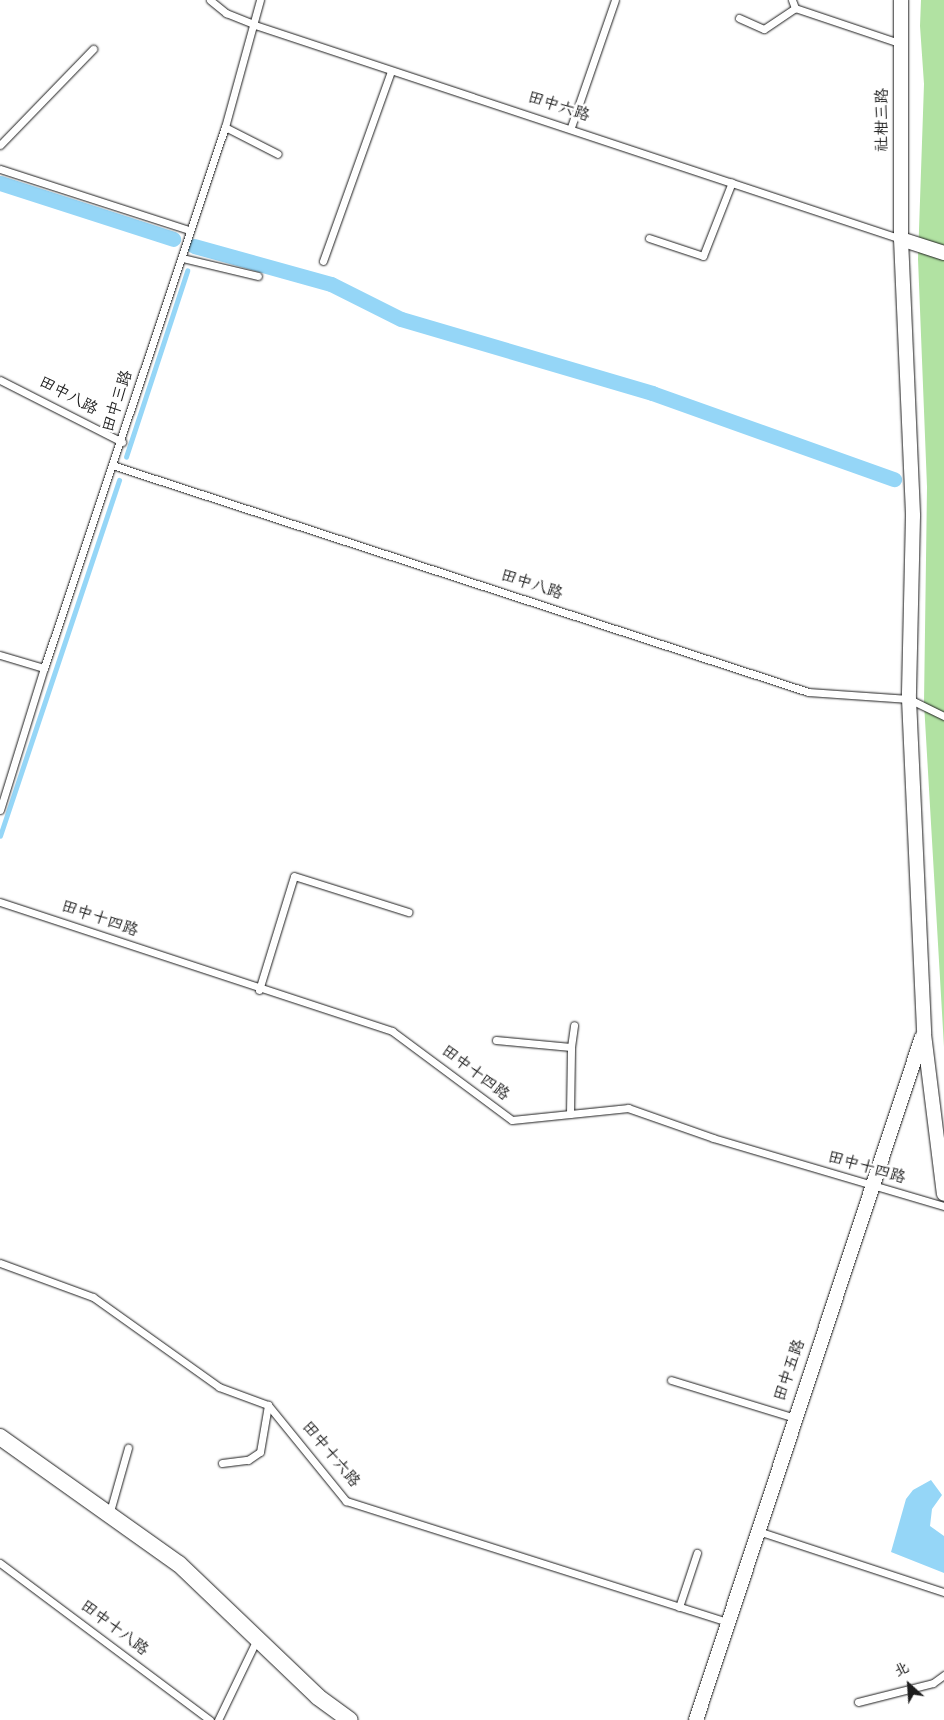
<!DOCTYPE html>
<html>
<head>
<meta charset="utf-8">
<style>
	body { margin:0 }
	#map { position:relative; width:944px; height:1720px; overflow:hidden; background:#fff; font-family:"Gochi Hand","LXGW WenKai TC",sans-serif }
	div>[style] { position:absolute }
	[style*='--x'] { left:calc(var(--x)*1px); top:calc(var(--y)*1px); width:calc(var(--w)*1px); rotate:calc(var(--a)*1deg) }
	.green>* { inset:0; background:#b1e2a2 }
	.water>* { inset:0; background:#95d6f7 }
	.stream>* { height:4.5px; margin:-2.25px; padding:0 2.25px; transform-origin:2.25px; border-radius:2.25px; background:#95d6f7 }
	.canal>* { height:15px; margin:-7.5px; padding:0 7.5px; transform-origin:7.5px; border-radius:7.5px; background:#95d6f7 }
	.roads { filter:drop-shadow(0 0 1px #1c1c1c) drop-shadow(0 0 1px #1c1c1c) }
	.service>* { height:7px; margin:-3.5px; padding:0 3.5px; transform-origin:3.5px; border-radius:3.5px; background:#fff }
	.minor>* { height:14px; margin:-7px; padding:0 7px; transform-origin:7px; border-radius:7px; background:#fff }
	.tertiary>* { height:16px; margin:-8px; padding:0 8px; transform-origin:8px; border-radius:8px; background:#fff }
	span { translate:-50% -50%; white-space:nowrap; text-align:center; line-height:1.15; -webkit-text-stroke:5px #fff; paint-order:stroke }
	.street-label { font-size:16px; color:#1c1c1c }
	.north { position:absolute; left:884px; top:1660px; width:50px; height:50px; -webkit-text-stroke:4px #fff; paint-order:stroke; rotate:334deg; font-size:14px; font-weight:700; line-height:20px; text-align:center; color:#1c1c1c }
	.north::after { content:''; display:block; margin:auto; width:18px; height:22px; background:#1c1c1c; clip-path:polygon(50% 0,100% 100%,50% 72%,0 100%) }
</style>
</head>
<body>
<div id="map">
	<div class="green">
		<i style="clip-path:polygon(921px 0,944px 0,944px 1047px,924px 703px,927px 487px,918px 259px,924px 84px,920px 26px)"></i>
	</div>
	<div class="water">
		<i style="clip-path:polygon(931px 1480px,942px 1495px,932px 1509px,930px 1526px,944px 1536px,944px 1573px,891px 1552px,906px 1499px,913px 1490px)"></i>
	</div>
	<div class="stream">
		<i style="--x:194;--y:248;--w:2;--a:-63"></i>
		<i style="--x:126;--y:457;--w:196;--a:-71.8"></i>
		<i style="--x:0;--y:836;--w:375;--a:-71.5"></i>
	</div>
	<div class="canal">
		<i style="--x:0;--y:183;--w:182;--a:17.9"></i>
		<i style="--x:194;--y:246;--w:142;--a:15.5"></i>
		<i style="--x:331;--y:284;--w:78;--a:26.6"></i>
		<i style="--x:401;--y:319;--w:262;--a:16.4"></i>
		<i style="--x:652;--y:393;--w:257;--a:19.6"></i>
	</div>
	<div class="roads">
		<div class="service">
			<i style="--x:210;--y:0;--w:21;--a:39"></i>
			<i style="--x:226;--y:13;--w:31;--a:22"></i>
			<i style="--x:255;--y:25;--w:681;--a:18.33"></i>
			<i style="--x:792;--y:0;--w:9;--a:69"></i>
			<i style="--x:795;--y:8;--w:113;--a:18.6"></i>
			<i style="--x:739;--y:18;--w:27;--a:24"></i>
			<i style="--x:764;--y:29;--w:37;--a:-34"></i>
			<i style="--x:225;--y:127;--w:59;--a:27"></i>
			<i style="--x:571;--y:127;--w:134;--a:-70.9"></i>
			<i style="--x:0;--y:145;--w:134;--a:-45.9"></i>
			<i style="--x:0;--y:169;--w:199;--a:17.9"></i>
			<i style="--x:649;--y:238;--w:57;--a:18.4"></i>
			<i style="--x:703;--y:256;--w:79;--a:-68.6"></i>
			<i style="--x:182;--y:258;--w:78;--a:13.3"></i>
			<i style="--x:323;--y:261;--w:202;--a:-70.3"></i>
			<i style="--x:0;--y:380;--w:137;--a:26.9"></i>
			<i style="--x:112;--y:465;--w:732;--a:18.06"></i>
			<i style="--x:808;--y:692;--w:101;--a:4"></i>
			<i style="--x:909;--y:699;--w:39;--a:26"></i>
			<i style="--x:0;--y:655;--w:46;--a:16.5"></i>
			<i style="--x:0;--y:810;--w:149;--a:-72.8"></i>
			<i style="--x:44;--y:668;--w:570;--a:-71.5"></i>
			<i style="--x:225;--y:127;--w:132;--a:-74.6"></i>
			<i style="--x:0;--y:902;--w:413;--a:18.2"></i>
			<i style="--x:392;--y:1031;--w:149;--a:36.6"></i>
			<i style="--x:512;--y:1120;--w:117;--a:-5.9"></i>
			<i style="--x:628;--y:1108;--w:90;--a:19.4"></i>
			<i style="--x:713;--y:1138;--w:241;--a:16.4"></i>
			<i style="--x:259;--y:990;--w:119;--a:-72.9"></i>
			<i style="--x:294;--y:876;--w:120;--a:17.5"></i>
			<i style="--x:496;--y:1040;--w:75;--a:5.3"></i>
			<i style="--x:570;--y:1114;--w:67;--a:-89.1"></i>
			<i style="--x:571;--y:1047;--w:22;--a:-82"></i>
			<i style="--x:0;--y:1263;--w:99;--a:20.1"></i>
			<i style="--x:93;--y:1297;--w:155;--a:35.5"></i>
			<i style="--x:219;--y:1387;--w:52;--a:20.2"></i>
			<i style="--x:268;--y:1405;--w:124;--a:50.9"></i>
			<i style="--x:346;--y:1501;--w:400;--a:17.6"></i>
			<i style="--x:671;--y:1380;--w:130;--a:17"></i>
			<i style="--x:222;--y:1463;--w:26;--a:-7"></i>
			<i style="--x:248;--y:1460;--w:14;--a:-34"></i>
			<i style="--x:260;--y:1452;--w:48;--a:-80.3"></i>
			<i style="--x:109;--y:1515;--w:70;--a:-74.2"></i>
			<i style="--x:758;--y:1531;--w:196;--a:18.2"></i>
			<i style="--x:0;--y:1563;--w:262;--a:36.8"></i>
			<i style="--x:679;--y:1607;--w:57;--a:-71.6"></i>
			<i style="--x:858;--y:1702;--w:77;--a:-14.2"></i>
			<i style="--x:933;--y:1683;--w:14;--a:-36"></i>
			<i style="--x:218;--y:1720;--w:90;--a:-64.3"></i>
		</div>
		<div class="minor">
			<i style="--x:901;--y:0;--w:239;--a:90"></i>
			<i style="--x:944;--y:253;--w:45;--a:-162"></i>
			<i style="--x:901;--y:239;--w:277;--a:87.5"></i>
			<i style="--x:913;--y:516;--w:183;--a:91.3"></i>
			<i style="--x:909;--y:699;--w:335;--a:87.4"></i>
			<i style="--x:924;--y:1034;--w:161;--a:82.9"></i>
			<i style="--x:696;--y:1720;--w:719;--a:-71.69"></i>
		</div>
		<div class="tertiary">
			<i style="--x:0;--y:1437;--w:219;--a:35.4"></i>
			<i style="--x:179;--y:1564;--w:192;--a:43.7"></i>
			<i style="--x:318;--y:1697;--w:39;--a:36"></i>
		</div>
	</div>
	<div class="street-label">
		<span style="left:558px;top:109px;rotate:18deg">田中六路</span>
		<span style="left:885px;top:120px;rotate:-90deg">社柑三路</span>
		<span style="left:67px;top:398px;rotate:28deg">田中八路</span>
		<span style="left:120px;top:402px;rotate:-72deg">田中三路</span>
		<span style="left:531px;top:587px;rotate:18deg">田中八路</span>
		<span style="left:99px;top:921px;rotate:19deg">田中十四路</span>
		<span style="left:474px;top:1075px;rotate:37deg">田中十四路</span>
		<span style="left:866px;top:1170px;rotate:16deg">田中十四路</span>
		<span style="left:792px;top:1371px;rotate:-71deg">田中五路</span>
		<span style="left:329px;top:1456px;rotate:50deg">田中十六路</span>
		<span style="left:113px;top:1630px;rotate:37deg">田中十八路</span>
	</div>
	<div class="north">北</div>
</div>
</body>
</html>
